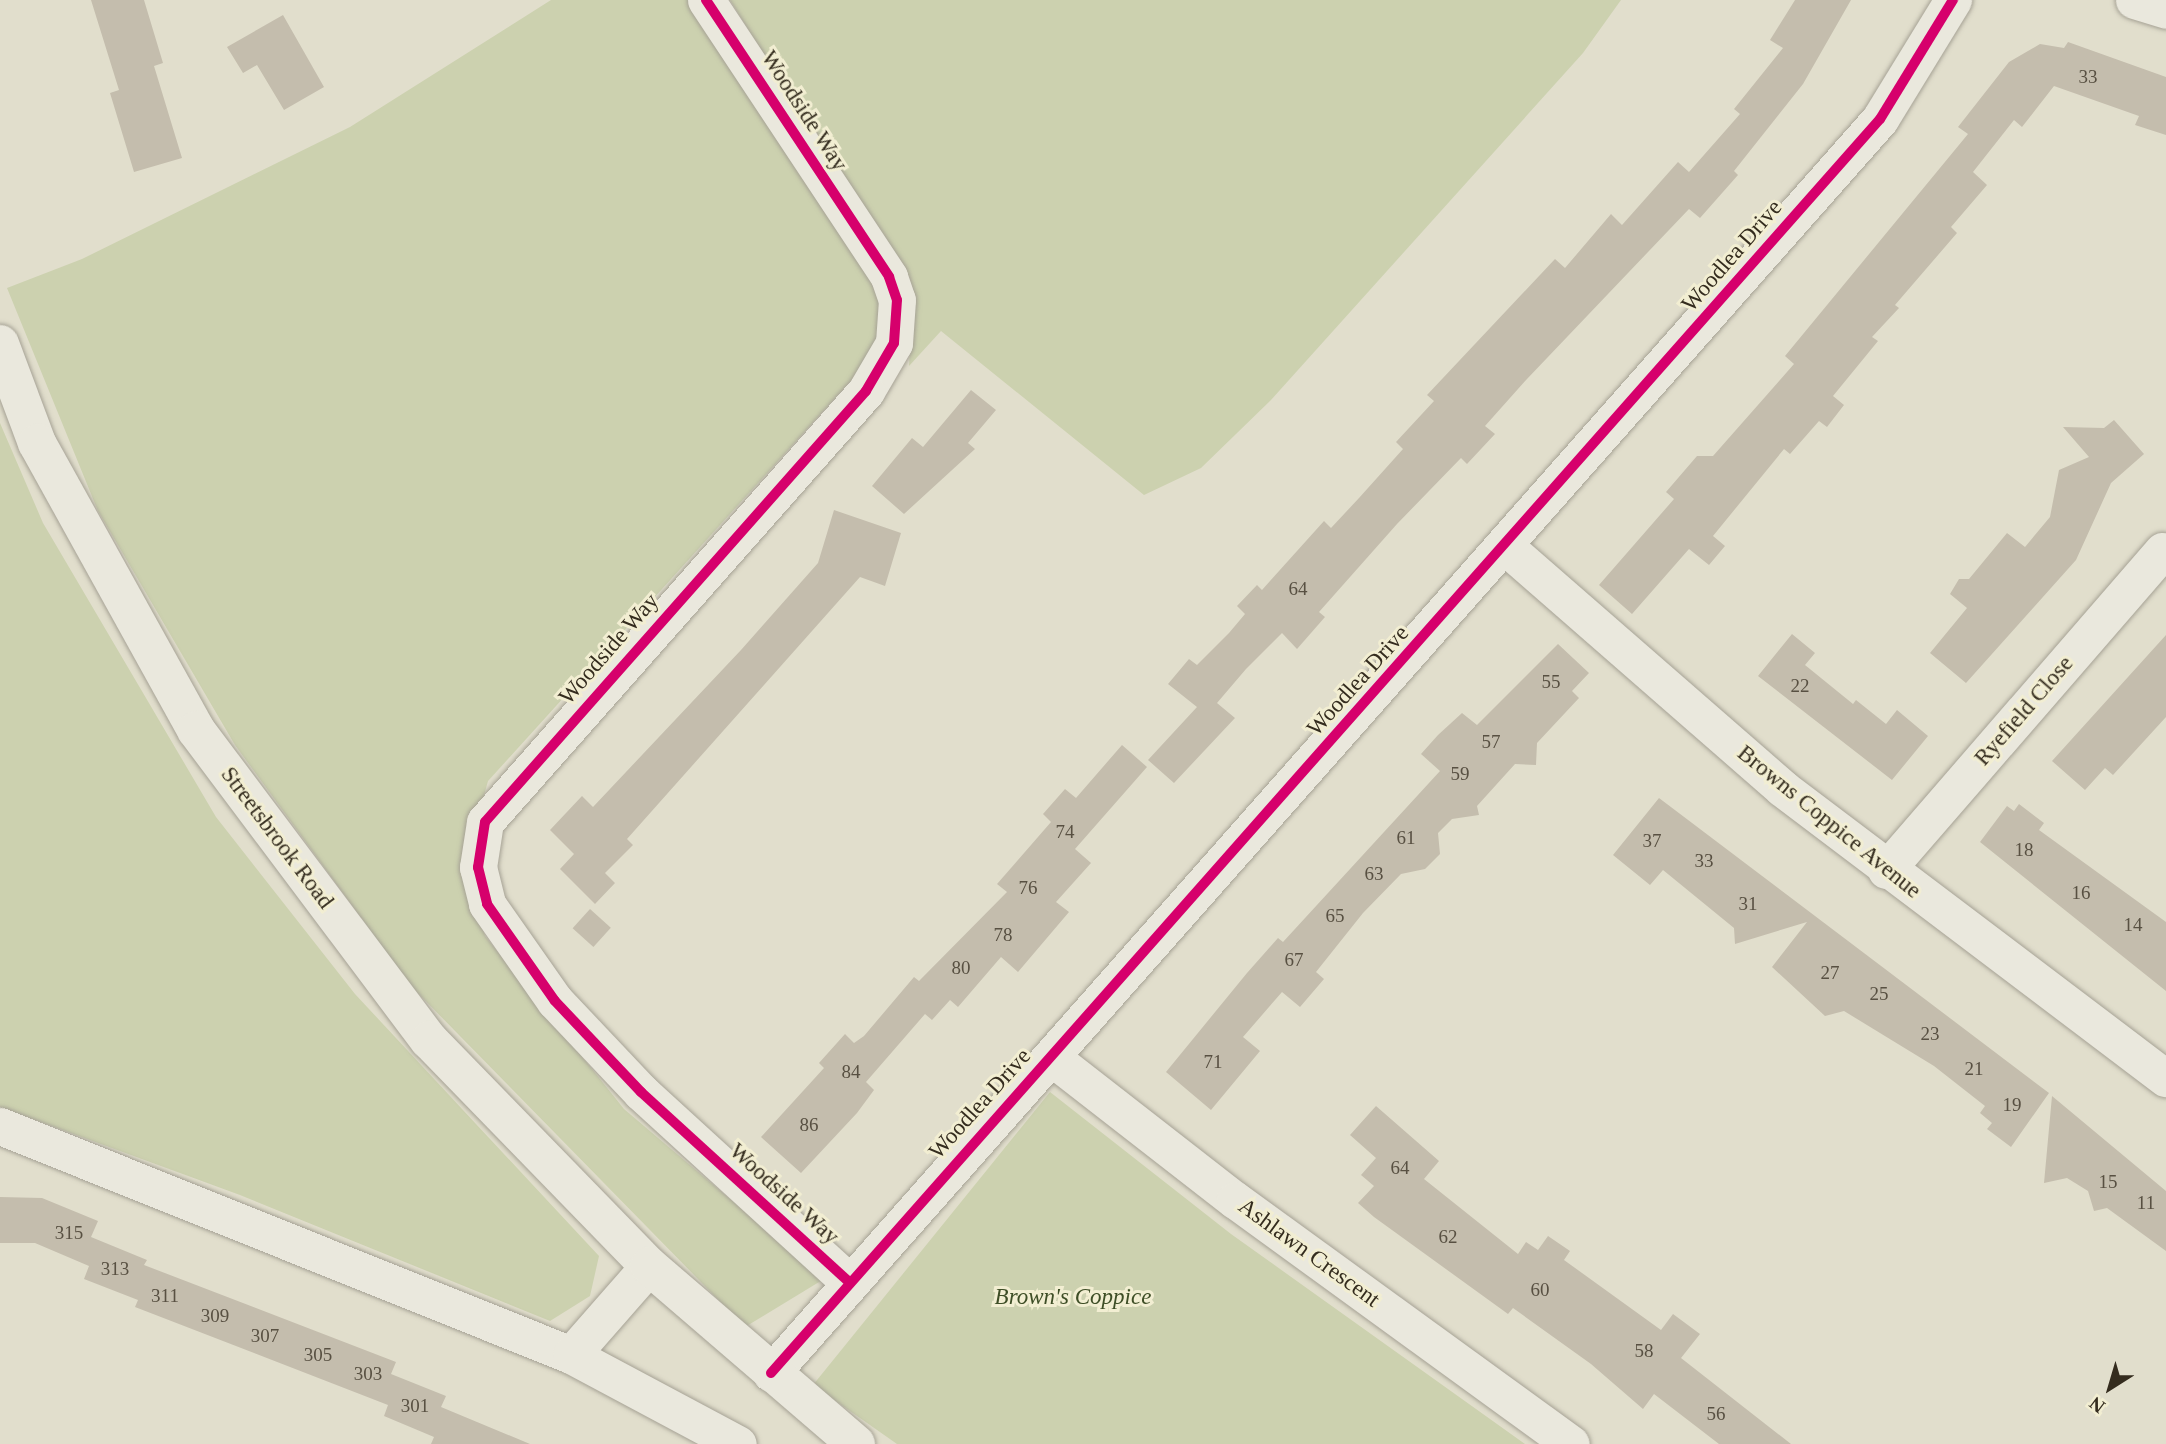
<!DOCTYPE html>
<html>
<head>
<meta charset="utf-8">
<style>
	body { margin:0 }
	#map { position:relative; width:2166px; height:1444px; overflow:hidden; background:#e1decc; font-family:Georgia,serif }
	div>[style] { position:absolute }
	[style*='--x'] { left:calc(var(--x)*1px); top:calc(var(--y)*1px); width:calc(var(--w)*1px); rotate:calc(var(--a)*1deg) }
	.green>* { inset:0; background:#ccd1af }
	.building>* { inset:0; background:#c4bdad; transform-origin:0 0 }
	.roads { filter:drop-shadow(0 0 2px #a6a295) drop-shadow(0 0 2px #a6a295) }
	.minor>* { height:37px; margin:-18.5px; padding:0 18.5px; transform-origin:18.5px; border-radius:18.5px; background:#eae8dd }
	.secondary>* { height:38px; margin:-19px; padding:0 19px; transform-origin:19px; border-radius:19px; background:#eae8dd }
	.cycleway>* { height:10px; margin:-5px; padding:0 5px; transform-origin:5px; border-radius:5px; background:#d6006c }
	span { translate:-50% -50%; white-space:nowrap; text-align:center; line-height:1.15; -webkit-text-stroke:6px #f2eed2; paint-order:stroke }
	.number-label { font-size:19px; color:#585042 }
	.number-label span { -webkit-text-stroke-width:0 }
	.street-label { font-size:23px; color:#342c1e }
	.park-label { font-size:23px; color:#3e4e26; font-style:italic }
	.north { position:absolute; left:2075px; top:1353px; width:70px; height:70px; -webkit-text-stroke:5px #f2eed2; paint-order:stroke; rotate:217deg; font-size:19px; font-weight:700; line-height:28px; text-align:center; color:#342c1e }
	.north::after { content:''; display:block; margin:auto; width:24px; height:32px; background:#342c1e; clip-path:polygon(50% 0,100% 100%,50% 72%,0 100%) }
</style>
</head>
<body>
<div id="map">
	<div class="green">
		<i style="clip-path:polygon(551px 0,688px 0,881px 293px,875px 354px,488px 781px,464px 866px,485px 936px,624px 1109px,824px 1279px,745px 1327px,410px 985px,235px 745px,98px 511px,7px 288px,82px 259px,350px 127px)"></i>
		<i style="clip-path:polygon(730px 0,1621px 0,1583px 53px,1271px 400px,1201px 468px,1144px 495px,941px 331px,909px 366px,912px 313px,904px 280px)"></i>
		<i style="clip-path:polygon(0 423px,43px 523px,216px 817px,355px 994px,599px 1256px,590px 1296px,550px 1321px,240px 1195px,0 1107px)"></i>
		<i style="clip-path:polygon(1050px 1092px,1231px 1234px,1525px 1444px,897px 1444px,813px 1385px)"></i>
	</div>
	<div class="building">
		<i style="clip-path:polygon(91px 0,144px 0,163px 63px,154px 66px,182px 158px,134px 172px,110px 93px,119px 90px)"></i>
		<i style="clip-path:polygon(1795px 0,1851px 0,1803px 84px,1734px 171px,1738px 175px,1700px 218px,1689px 209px,1527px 379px,1485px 426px,1495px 434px,1467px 464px,1461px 458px,1397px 524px,1319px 612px,1325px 617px,1297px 649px,1282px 633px,1246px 669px,1217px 703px,1235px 718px,1174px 783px,1148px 760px,1197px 707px,1168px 684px,1189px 659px,1197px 665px,1229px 633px,1245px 614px,1237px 606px,1257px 585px,1262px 590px,1324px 521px,1331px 528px,1359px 498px,1403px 449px,1396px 442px,1434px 401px,1427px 395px,1555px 259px,1565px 268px,1611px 214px,1622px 225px,1678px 162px,1689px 172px,1740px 114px,1734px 109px,1783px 48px,1770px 40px)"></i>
		<i style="clip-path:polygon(283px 15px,324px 87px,284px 110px,257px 65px,243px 73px,227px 47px)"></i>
		<i style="clip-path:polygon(2068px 42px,2166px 77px,2166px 135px,2135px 125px,2139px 116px,2054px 86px,2022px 127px,2014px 120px,1973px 172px,1987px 185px,1951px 227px,1957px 233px,1895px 305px,1899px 308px,1872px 337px,1878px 341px,1833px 396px,1844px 405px,1827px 427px,1819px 421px,1790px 454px,1784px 449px,1713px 536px,1725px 546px,1709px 565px,1689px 549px,1632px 614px,1599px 585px,1674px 499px,1666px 492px,1697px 456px,1713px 456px,1794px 364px,1785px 356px,1968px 134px,1958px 127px,2009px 62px,2040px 44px,2064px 48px)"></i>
		<i style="clip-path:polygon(971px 390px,996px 410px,968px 443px,975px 449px,904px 514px,872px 486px,912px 438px,923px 447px)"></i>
		<i style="clip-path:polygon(2114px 420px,2144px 454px,2111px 483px,2076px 560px,1966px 683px,1930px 653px,1967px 608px,1950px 594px,1959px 579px,1969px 579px,2007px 533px,2025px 547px,2050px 517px,2059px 470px,2089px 457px,2063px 427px,2104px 428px)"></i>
		<i style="clip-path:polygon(834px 510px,901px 533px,885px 586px,860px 577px,627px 839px,633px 845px,605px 873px,615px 883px,595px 904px,560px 869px,574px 854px,550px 830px,582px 796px,593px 807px,741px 650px,818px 563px)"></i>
		<i style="clip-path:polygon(1792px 634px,1815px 653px,1805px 665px,1853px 704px,1856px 700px,1886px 724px,1897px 710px,1928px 736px,1892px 780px,1758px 676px)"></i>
		<i style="clip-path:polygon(2166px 635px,2166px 717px,2113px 775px,2105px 768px,2085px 790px,2052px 761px)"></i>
		<i style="clip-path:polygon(1558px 644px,1589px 673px,1572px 691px,1579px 698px,1537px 743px,1536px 765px,1515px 764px,1477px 806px,1479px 815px,1452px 819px,1438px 833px,1440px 854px,1425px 869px,1401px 874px,1363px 913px,1316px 972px,1324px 979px,1300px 1007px,1282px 992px,1243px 1037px,1260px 1051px,1211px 1110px,1166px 1072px,1247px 973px,1278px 938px,1283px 942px,1440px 771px,1421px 754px,1438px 735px,1462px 713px,1477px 725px)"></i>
		<i style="clip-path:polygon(1122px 745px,1147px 767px,1075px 849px,1091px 863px,1056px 902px,1069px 912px,1018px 972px,1001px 957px,958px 1007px,950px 1000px,932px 1020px,925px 1014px,866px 1082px,874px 1090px,857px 1113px,801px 1173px,761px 1137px,824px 1068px,819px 1063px,845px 1034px,854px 1043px,864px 1036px,914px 977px,919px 981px,1007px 892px,997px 884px,1051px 822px,1043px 814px,1065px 789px,1076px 798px)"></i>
		<i style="clip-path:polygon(1659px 798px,2049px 1093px,2011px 1147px,1987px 1129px,1992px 1123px,1980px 1113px,1985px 1106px,1934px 1066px,1844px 1011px,1825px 1016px,1772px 967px,1807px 922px,1735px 944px,1734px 928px,1663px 870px,1650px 885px,1613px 855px)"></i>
		<i style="clip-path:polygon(2019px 804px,2044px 823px,2039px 830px,2166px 922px,2166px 991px,1980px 842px,2007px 806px,2014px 811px)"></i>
		<i style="left:590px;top:909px;width:28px;height:26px;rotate:42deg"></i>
		<i style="clip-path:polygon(2052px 1096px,2166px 1191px,2166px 1251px,2107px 1208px,2094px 1211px,2088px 1191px,2067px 1178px,2044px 1183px)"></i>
		<i style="clip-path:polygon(1376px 1106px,1439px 1161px,1424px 1179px,1518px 1254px,1526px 1242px,1538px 1250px,1548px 1236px,1570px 1251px,1564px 1260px,1661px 1330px,1673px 1314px,1700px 1334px,1681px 1358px,1791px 1444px,1719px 1444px,1654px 1394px,1643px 1409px,1591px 1364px,1513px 1308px,1508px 1314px,1374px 1217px,1358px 1203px,1374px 1186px,1361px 1175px,1376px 1158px,1350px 1135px)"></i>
		<i style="clip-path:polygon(0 1197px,42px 1198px,98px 1221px,91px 1237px,147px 1260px,144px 1265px,396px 1362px,391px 1374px,446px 1396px,441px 1407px,530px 1444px,431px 1444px,434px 1437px,384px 1416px,388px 1405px,135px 1307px,138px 1300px,84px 1279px,89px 1266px,35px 1243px,0 1243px)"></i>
	</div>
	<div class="roads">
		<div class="minor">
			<i style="--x:706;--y:0;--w:332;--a:56.5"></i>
			<i style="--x:889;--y:277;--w:24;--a:71"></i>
			<i style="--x:897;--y:300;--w:43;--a:94"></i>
			<i style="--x:894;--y:343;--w:56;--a:120.3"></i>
			<i style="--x:866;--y:391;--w:575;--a:131.48"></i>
			<i style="--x:485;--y:822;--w:46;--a:98.8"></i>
			<i style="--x:478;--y:867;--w:38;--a:76"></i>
			<i style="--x:487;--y:904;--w:118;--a:55"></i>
			<i style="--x:555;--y:1001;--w:125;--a:46.6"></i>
			<i style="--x:641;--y:1092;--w:279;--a:42.4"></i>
			<i style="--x:2134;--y:0;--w:34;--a:17"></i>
			<i style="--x:1506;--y:547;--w:366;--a:41.1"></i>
			<i style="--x:1782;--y:788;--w:481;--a:37.1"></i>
			<i style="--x:1886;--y:870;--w:422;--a:-49.1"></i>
			<i style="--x:1051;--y:1057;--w:233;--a:37.9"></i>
			<i style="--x:1235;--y:1200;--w:415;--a:36"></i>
			<i style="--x:0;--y:1126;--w:615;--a:21.85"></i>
			<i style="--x:571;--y:1355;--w:189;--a:28.1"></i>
			<i style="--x:571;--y:1355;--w:118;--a:-48.8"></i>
			<i style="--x:771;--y:1373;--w:1674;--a:-48.51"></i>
			<i style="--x:1880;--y:119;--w:140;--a:-58.5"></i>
		</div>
		<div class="secondary">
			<i style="--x:0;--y:344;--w:106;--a:69.5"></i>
			<i style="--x:37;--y:443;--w:328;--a:61"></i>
			<i style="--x:196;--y:730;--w:388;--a:53.1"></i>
			<i style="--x:429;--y:1040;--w:315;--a:45.8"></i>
			<i style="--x:649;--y:1266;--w:273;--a:40.7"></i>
		</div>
	</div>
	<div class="cycleway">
		<i style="--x:706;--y:0;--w:332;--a:56.5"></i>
		<i style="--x:889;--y:277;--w:24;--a:71"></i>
		<i style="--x:897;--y:300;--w:43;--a:94"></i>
		<i style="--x:894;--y:343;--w:56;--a:120.3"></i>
		<i style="--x:866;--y:391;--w:575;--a:131.48"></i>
		<i style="--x:485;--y:822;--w:46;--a:98.8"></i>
		<i style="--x:478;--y:867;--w:38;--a:76"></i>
		<i style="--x:487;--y:904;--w:118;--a:55"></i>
		<i style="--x:555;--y:1001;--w:125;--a:46.6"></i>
		<i style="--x:641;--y:1092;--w:279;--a:42.4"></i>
		<i style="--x:771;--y:1373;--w:1674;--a:-48.51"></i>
		<i style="--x:1880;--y:119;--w:140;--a:-58.5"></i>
	</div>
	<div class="number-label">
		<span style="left:2088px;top:77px">33</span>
		<span style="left:1298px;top:589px">64</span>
		<span style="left:1551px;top:682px">55</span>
		<span style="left:1800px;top:686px">22</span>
		<span style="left:1491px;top:742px">57</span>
		<span style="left:1460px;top:774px">59</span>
		<span style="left:1065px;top:832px">74</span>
		<span style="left:1406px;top:838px">61</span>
		<span style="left:1652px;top:841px">37</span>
		<span style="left:2024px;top:850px">18</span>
		<span style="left:1704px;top:861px">33</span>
		<span style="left:1374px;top:874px">63</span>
		<span style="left:1028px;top:888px">76</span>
		<span style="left:2081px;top:893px">16</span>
		<span style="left:1748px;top:904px">31</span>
		<span style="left:1335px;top:916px">65</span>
		<span style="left:2133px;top:925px">14</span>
		<span style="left:1003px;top:935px">78</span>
		<span style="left:1294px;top:960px">67</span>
		<span style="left:961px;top:968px">80</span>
		<span style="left:1830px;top:973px">27</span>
		<span style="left:1879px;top:994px">25</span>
		<span style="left:1930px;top:1034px">23</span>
		<span style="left:1213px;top:1062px">71</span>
		<span style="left:1974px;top:1069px">21</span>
		<span style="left:851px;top:1072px">84</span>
		<span style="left:2012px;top:1105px">19</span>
		<span style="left:809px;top:1125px">86</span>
		<span style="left:1400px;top:1168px">64</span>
		<span style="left:2108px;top:1182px">15</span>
		<span style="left:2146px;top:1203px">11</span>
		<span style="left:69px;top:1233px">315</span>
		<span style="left:1448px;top:1237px">62</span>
		<span style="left:115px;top:1269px">313</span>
		<span style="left:1540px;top:1290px">60</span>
		<span style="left:165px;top:1296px">311</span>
		<span style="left:215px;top:1316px">309</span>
		<span style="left:265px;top:1336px">307</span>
		<span style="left:1644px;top:1351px">58</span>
		<span style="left:318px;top:1355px">305</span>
		<span style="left:368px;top:1374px">303</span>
		<span style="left:415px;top:1406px">301</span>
		<span style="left:1716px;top:1414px">56</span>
	</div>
	<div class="street-label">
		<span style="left:804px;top:111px;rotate:57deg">Woodside Way</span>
		<span style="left:1732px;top:256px;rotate:-49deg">Woodlea Drive</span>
		<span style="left:609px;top:649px;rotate:-49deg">Woodside Way</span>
		<span style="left:1358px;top:681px;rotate:-48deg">Woodlea Drive</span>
		<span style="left:2024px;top:711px;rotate:-49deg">Ryefield Close</span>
		<span style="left:1829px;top:822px;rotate:39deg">Browns Coppice Avenue</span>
		<span style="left:277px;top:838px;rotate:53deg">Streetsbrook Road</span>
		<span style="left:980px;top:1104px;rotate:-48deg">Woodlea Drive</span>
		<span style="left:784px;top:1194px;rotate:42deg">Woodside Way</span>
		<span style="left:1309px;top:1253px;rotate:36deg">Ashlawn Crescent</span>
	</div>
	<div class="park-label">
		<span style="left:1073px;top:1297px">Brown's Coppice</span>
	</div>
	<div class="north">N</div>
</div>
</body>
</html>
